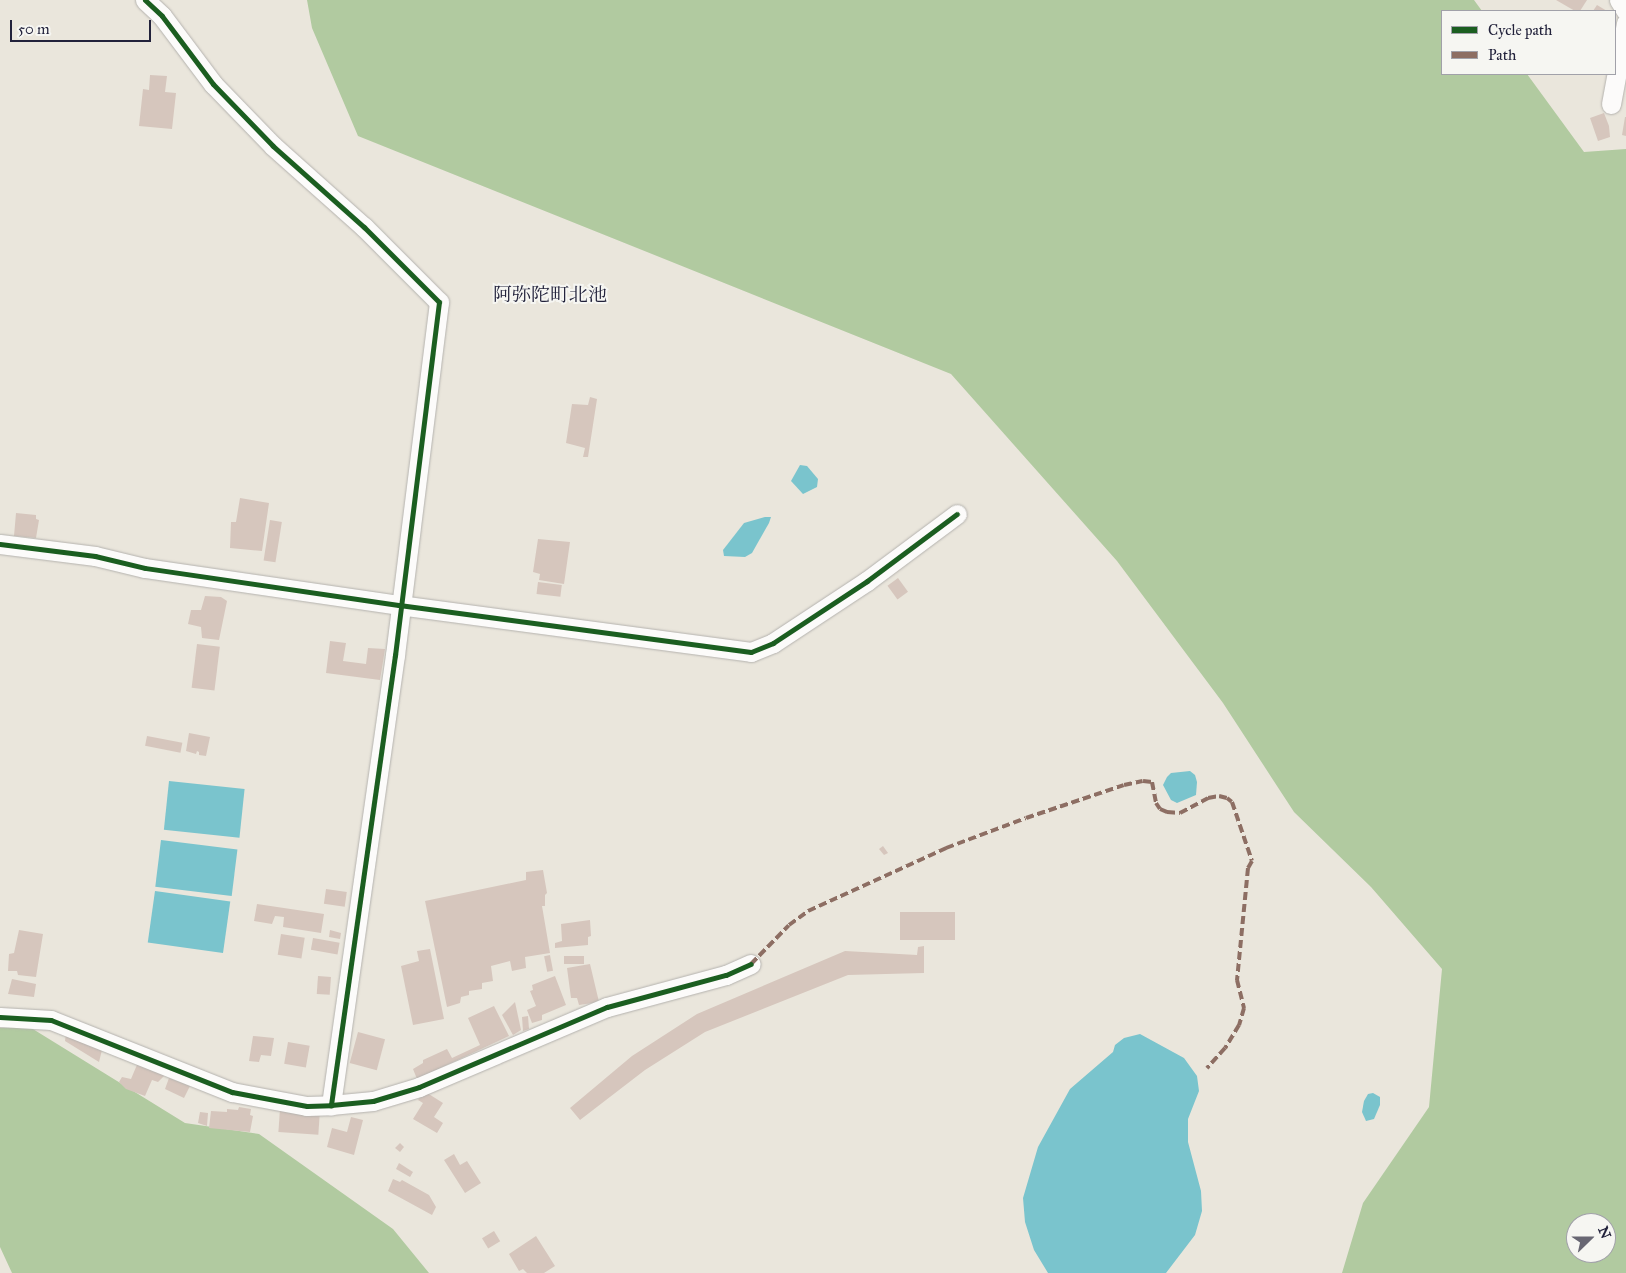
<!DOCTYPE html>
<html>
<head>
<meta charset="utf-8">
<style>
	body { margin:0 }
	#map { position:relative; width:1626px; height:1273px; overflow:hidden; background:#eae6dc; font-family:"IM FELL Great Primer","Noto Serif JP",serif }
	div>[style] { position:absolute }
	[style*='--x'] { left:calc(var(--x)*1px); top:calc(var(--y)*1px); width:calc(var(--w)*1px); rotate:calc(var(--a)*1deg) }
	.forest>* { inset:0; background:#b1caa0 }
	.water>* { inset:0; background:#7ac4cd; transform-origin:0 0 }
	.building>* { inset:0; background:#d6c6bd; transform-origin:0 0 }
	.roads { filter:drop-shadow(0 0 1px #b4b2ae) drop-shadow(0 0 1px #b4b2ae) }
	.minor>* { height:19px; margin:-9.5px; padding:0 9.5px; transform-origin:9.5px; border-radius:9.5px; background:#fcfbfa }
	.quiet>* { height:4px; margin-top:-2px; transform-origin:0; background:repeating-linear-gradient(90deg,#8d6e63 0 8px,transparent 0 12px) }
	.cycleway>* { height:5px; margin:-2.5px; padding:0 2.5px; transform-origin:2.5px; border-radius:2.5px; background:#1b5e20 }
	span { translate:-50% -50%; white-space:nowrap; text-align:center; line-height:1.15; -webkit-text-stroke:4px #f6f6f2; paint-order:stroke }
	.neighbourhood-label { font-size:19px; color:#22223b }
	.legend { position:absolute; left:1441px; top:10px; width:175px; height:65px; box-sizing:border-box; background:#f6f6f2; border:1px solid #a1a1a9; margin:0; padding:6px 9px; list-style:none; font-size:15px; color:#22223b }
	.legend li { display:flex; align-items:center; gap:10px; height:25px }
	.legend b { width:25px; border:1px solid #a1a1a9 }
	.north { position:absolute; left:1566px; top:1213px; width:50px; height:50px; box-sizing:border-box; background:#f6f6f2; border:1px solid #a1a1a9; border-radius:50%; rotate:68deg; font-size:14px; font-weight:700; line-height:20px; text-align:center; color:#22223b }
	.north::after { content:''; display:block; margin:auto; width:18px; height:22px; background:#686773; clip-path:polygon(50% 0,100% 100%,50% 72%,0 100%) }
	.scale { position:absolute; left:10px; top:20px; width:141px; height:22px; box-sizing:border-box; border:2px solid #22223b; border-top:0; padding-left:6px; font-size:15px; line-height:18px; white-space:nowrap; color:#22223b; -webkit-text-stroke:4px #f6f6f2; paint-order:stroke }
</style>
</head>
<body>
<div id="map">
	<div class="forest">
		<i style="clip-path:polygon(evenodd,307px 0,1474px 0,1482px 11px,1442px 11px,1442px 74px,1527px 74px,1584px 152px,1626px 149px,1626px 1273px,1342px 1273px,1363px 1203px,1429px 1107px,1442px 969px,1371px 887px,1294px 812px,1223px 703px,1117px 561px,951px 374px,358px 136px,312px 28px,307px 0,1576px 1223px,1606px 1223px,1606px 1253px,1576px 1253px,1576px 1223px)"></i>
		<i style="clip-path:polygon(28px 1026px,185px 1123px,259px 1134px,393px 1229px,429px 1273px,12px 1273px,0 1247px,0 1028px)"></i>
	</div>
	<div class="water">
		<i style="clip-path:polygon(800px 465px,807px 466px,818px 479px,817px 487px,803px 494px,791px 481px)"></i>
		<i style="clip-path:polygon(765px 517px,771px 517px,769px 523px,752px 553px,745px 557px,724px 556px,723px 550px,744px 523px)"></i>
		<i style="clip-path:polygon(1190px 771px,1195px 775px,1197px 782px,1196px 795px,1177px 803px,1171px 800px,1163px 785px,1167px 777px,1171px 773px)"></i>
		<i style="left:169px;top:781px;width:76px;height:49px;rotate:6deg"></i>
		<i style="left:161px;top:840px;width:77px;height:47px;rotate:7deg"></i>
		<i style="left:155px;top:891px;width:76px;height:52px;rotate:8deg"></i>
		<i style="clip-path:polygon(1140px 1034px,1184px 1058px,1197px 1076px,1199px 1091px,1188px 1119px,1188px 1142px,1201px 1191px,1202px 1211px,1195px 1235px,1166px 1273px,1048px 1273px,1034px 1250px,1025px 1222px,1023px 1198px,1038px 1147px,1070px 1089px,1113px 1052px,1115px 1045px,1124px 1038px)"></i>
		<i style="clip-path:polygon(1373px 1093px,1380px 1097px,1380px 1105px,1374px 1119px,1366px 1121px,1362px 1112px,1364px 1101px,1368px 1094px)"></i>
	</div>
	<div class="building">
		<i style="clip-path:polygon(1556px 0,1587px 0,1580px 11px,1575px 11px)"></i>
		<i style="clip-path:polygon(1597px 5px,1607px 11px,1593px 11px)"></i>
		<i style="clip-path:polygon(150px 75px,167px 76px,165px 92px,176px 93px,172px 129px,139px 126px,143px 89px,149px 90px)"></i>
		<i style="clip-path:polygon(1604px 113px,1609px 126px,1610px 137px,1598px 141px,1590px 118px)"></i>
		<i style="clip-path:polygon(1625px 117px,1626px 117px,1626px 136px,1622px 135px)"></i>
		<i style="clip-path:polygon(590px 397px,597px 399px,588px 457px,583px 457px,585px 448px,566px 443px,572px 404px,588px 405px)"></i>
		<i style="clip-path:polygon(240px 498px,269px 503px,262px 551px,230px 548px,231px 522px,236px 522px)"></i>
		<i style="clip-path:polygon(16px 513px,36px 515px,36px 519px,39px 520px,36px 538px,14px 536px)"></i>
		<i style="left:270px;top:520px;width:12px;height:41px;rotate:9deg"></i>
		<i style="clip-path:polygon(538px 539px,570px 542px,564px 584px,539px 580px,540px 574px,533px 572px)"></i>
		<i style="left:898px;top:578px;width:17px;height:13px;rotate:54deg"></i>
		<i style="left:538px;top:582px;width:24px;height:12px;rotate:7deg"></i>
		<i style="clip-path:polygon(205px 596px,221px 597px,227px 601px,219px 640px,202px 638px,201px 627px,188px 624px,191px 610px,201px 610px)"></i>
		<i style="clip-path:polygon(330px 641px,346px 643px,343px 661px,366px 664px,368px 648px,385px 649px,380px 680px,326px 673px)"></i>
		<i style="left:197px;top:644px;width:23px;height:44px;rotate:7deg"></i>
		<i style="clip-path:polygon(189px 733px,210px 737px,206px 756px,199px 755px,199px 752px,197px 751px,196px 754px,186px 751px)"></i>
		<i style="left:147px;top:736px;width:36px;height:10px;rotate:11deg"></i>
		<i style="clip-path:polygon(883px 846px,888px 853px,884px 855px,879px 849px)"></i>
		<i style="clip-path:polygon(543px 870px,547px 893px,545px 895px,545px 906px,542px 906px,550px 953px,525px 957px,526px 968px,512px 971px,510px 961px,491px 966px,493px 981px,482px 983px,482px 989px,469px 991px,469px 995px,461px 997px,460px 1003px,447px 1007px,425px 901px,526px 880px,526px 872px)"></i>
		<i style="left:326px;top:889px;width:21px;height:15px;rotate:8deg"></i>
		<i style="clip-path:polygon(257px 904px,324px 914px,321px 933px,283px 927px,284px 917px,275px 916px,272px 924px,254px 921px)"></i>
		<i style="left:955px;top:912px;width:28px;height:55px;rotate:90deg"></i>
		<i style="clip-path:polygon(590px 920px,591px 936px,588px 937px,588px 945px,555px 948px,555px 943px,562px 941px,561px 924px)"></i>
		<i style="clip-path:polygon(19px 930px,43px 934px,36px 977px,18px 975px,17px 971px,8px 971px,9px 954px,14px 953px)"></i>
		<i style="clip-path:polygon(330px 930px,341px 933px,340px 939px,329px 937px)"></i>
		<i style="left:281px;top:934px;width:24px;height:21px;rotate:9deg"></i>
		<i style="left:313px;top:938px;width:27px;height:12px;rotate:10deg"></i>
		<i style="clip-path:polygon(924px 946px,924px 973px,848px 975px,705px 1032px,645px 1070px,580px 1120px,570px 1108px,632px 1056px,697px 1014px,845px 951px,917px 955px,918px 947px)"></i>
		<i style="clip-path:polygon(430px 949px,444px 1019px,413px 1025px,401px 966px,419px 961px,417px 951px)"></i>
		<i style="left:550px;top:955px;width:16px;height:6px;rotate:79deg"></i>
		<i style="left:584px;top:956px;width:8px;height:20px;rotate:90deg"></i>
		<i style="clip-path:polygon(590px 964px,599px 1002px,579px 1005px,577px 998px,571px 998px,567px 968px)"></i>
		<i style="left:318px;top:976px;width:13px;height:18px;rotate:4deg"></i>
		<i style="clip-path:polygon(555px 976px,566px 1005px,542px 1015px,542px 1020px,532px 1023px,527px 1010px,536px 1006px,530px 991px,533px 990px,532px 985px)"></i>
		<i style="clip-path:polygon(12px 979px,36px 984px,34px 997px,8px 994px)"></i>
		<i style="clip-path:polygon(515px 1002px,521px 1030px,513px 1035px,502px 1015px)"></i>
		<i style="clip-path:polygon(494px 1006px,509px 1036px,417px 1079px,413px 1069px,423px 1063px,423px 1060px,447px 1049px,452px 1058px,480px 1045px,468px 1018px)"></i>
		<i style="clip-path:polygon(528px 1016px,529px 1029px,523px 1031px,522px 1017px)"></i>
		<i style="left:358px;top:1032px;width:28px;height:32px;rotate:15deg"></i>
		<i style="clip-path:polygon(66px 1033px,103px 1046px,99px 1062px,65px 1041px)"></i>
		<i style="clip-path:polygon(253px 1036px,274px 1038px,271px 1056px,261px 1055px,259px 1062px,249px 1061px)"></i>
		<i style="left:288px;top:1042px;width:22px;height:22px;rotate:10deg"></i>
		<i style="clip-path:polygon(139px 1060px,167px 1073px,158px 1082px,152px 1080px,145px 1096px,126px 1089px,119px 1082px,122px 1077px,131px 1079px)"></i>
		<i style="clip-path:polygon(169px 1078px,190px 1086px,184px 1098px,165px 1089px)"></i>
		<i style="clip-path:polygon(424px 1091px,443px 1103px,434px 1117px,443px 1123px,437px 1133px,413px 1119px,423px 1103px,418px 1100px)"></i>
		<i style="clip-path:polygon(239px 1107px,251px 1109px,250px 1115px,253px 1116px,250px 1132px,209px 1128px,211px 1111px,227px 1112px,227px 1109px,238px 1110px)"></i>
		<i style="left:280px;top:1109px;width:40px;height:23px;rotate:4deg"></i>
		<i style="clip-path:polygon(200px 1112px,208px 1113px,207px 1126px,198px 1123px)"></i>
		<i style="clip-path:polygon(351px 1117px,363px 1120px,354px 1155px,327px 1147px,332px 1128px,347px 1132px)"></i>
		<i style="clip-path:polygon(400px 1143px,404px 1147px,400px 1152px,395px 1148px)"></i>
		<i style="clip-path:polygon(454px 1154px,460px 1165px,467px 1161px,481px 1183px,465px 1193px,444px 1160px)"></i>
		<i style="clip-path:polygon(399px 1163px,413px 1172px,410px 1177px,396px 1169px)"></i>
		<i style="clip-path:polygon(393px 1179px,400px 1182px,402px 1180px,429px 1195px,436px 1207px,432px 1215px,388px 1191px)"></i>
		<i style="left:494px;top:1231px;width:12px;height:14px;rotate:59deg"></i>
		<i style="clip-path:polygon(536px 1236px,555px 1266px,544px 1273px,527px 1273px,523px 1269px,519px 1271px,509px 1254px)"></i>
	</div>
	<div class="roads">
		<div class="minor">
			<i style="--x:145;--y:0;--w:23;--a:43"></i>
			<i style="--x:162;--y:16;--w:85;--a:53.1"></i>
			<i style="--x:213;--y:84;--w:86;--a:45.9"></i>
			<i style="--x:273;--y:146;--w:122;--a:41.7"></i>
			<i style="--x:364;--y:227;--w:106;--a:45"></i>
			<i style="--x:439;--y:302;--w:356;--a:97.1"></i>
			<i style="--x:395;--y:655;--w:455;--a:98.1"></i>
			<i style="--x:1619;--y:0;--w:13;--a:58"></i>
			<i style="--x:1611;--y:104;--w:82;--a:-79.5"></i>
			<i style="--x:0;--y:544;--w:96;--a:7.2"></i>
			<i style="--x:95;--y:556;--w:51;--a:13.5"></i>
			<i style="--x:145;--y:568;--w:257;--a:8.3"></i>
			<i style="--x:399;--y:605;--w:355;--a:7.6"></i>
			<i style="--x:751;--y:652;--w:24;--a:-22"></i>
			<i style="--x:773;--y:643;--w:113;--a:-33.4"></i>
			<i style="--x:867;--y:581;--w:112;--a:-36.7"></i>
			<i style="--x:0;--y:1017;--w:51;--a:3.4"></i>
			<i style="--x:51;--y:1020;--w:195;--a:21.7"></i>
			<i style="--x:232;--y:1092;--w:76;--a:10.6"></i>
			<i style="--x:307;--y:1106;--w:24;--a:-2"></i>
			<i style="--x:331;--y:1105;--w:42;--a:-5.4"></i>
			<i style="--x:373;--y:1101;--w:48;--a:-16.9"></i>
			<i style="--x:419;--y:1087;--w:204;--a:-23.1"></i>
			<i style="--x:607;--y:1007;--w:123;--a:-15.1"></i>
			<i style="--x:726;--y:975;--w:27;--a:-24"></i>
		</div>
	</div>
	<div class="quiet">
		<i style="--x:751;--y:964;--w:54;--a:-45.7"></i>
		<i style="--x:789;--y:925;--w:24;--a:-36"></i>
		<i style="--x:808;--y:911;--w:152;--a:-24.5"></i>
		<i style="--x:946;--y:848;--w:85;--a:-20.6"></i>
		<i style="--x:1026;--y:818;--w:103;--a:-18.6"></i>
		<i style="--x:1124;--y:785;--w:19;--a:-12"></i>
		<i style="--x:1143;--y:781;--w:9;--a:6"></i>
		<i style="--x:1152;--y:782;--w:21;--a:79"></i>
		<i style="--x:1156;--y:803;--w:7;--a:56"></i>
		<i style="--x:1160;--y:809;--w:8;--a:23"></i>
		<i style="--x:1167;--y:812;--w:13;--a:4"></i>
		<i style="--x:1180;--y:813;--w:32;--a:-28"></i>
		<i style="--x:1208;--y:798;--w:11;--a:-10"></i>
		<i style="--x:1219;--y:796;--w:8;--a:14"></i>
		<i style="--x:1227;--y:798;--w:6;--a:39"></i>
		<i style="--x:1232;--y:802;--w:62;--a:71.3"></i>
		<i style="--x:1252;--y:861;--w:8;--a:120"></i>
		<i style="--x:1248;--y:868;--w:113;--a:95.6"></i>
		<i style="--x:1237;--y:980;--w:29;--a:76"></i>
		<i style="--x:1244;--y:1008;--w:18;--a:106"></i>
		<i style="--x:1239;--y:1025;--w:27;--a:121"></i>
		<i style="--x:1225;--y:1048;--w:27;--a:132"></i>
	</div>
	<div class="cycleway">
		<i style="--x:145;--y:0;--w:23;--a:43"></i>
		<i style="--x:162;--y:16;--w:85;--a:53.1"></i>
		<i style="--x:213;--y:84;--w:86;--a:45.9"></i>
		<i style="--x:273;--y:146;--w:122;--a:41.7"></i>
		<i style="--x:364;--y:227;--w:106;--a:45"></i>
		<i style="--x:439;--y:302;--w:356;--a:97.1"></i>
		<i style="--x:395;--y:655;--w:455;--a:98.1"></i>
		<i style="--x:0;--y:544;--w:96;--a:7.2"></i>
		<i style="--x:95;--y:556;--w:51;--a:13.5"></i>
		<i style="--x:145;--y:568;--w:257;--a:8.3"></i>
		<i style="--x:399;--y:605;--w:355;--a:7.6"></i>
		<i style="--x:751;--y:652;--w:24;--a:-22"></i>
		<i style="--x:773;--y:643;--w:113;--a:-33.4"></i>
		<i style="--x:867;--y:581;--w:112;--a:-36.7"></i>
		<i style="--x:0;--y:1017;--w:51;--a:3.4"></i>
		<i style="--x:51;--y:1020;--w:195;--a:21.7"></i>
		<i style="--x:232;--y:1092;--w:76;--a:10.6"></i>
		<i style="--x:307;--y:1106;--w:24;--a:-2"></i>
		<i style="--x:331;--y:1105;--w:42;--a:-5.4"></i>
		<i style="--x:373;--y:1101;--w:48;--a:-16.9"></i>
		<i style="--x:419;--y:1087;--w:204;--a:-23.1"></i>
		<i style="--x:607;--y:1007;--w:123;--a:-15.1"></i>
		<i style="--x:726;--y:975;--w:27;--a:-24"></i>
	</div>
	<div class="neighbourhood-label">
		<span style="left:550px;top:295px">阿弥陀町北池</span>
	</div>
	<ul class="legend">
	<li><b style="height:6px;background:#1b5e20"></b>Cycle path</li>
	<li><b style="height:6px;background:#8d6e63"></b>Path</li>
	</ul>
	<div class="north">N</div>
	<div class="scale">50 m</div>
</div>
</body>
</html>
